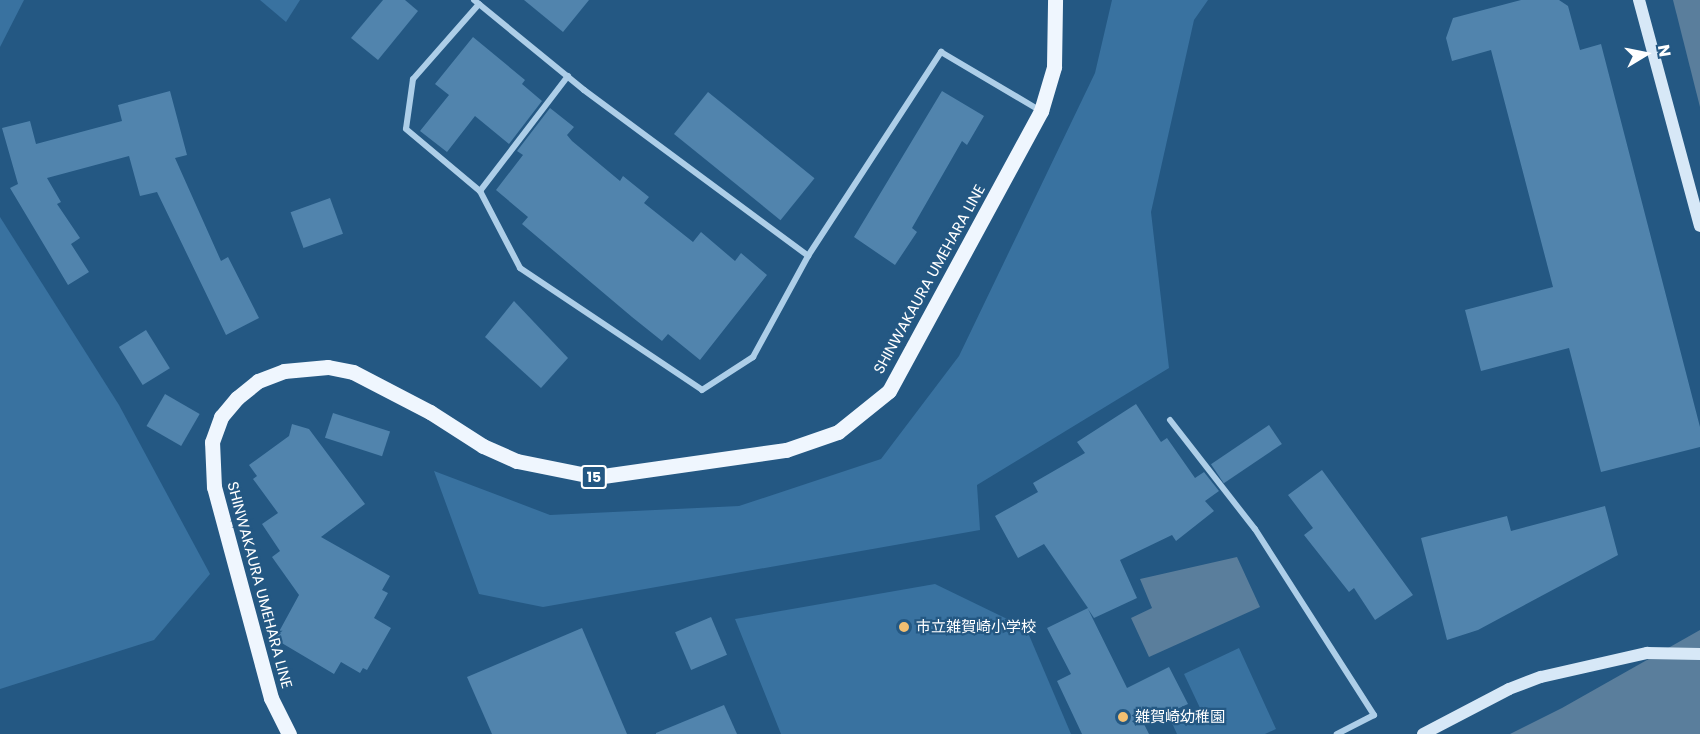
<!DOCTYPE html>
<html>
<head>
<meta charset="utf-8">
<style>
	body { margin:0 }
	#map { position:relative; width:1700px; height:734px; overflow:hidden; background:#245883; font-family:Poppins,"Noto Sans JP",sans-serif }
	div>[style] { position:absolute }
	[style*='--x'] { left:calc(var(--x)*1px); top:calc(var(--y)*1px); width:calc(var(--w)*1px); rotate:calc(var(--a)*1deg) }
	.green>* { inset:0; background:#3972a0 }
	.water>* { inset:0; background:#5a7e9c }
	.building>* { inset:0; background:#5184ad; transform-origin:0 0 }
	.street>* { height:6px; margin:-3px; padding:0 3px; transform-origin:3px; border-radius:3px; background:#adcee8 }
	.secondary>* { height:12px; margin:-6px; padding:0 6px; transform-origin:6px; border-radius:6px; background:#d7e8f7 }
	.primary>* { height:15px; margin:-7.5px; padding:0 7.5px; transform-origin:7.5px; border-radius:7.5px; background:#eff6fe }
	.dots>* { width:16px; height:16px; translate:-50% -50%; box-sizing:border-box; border:3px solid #245883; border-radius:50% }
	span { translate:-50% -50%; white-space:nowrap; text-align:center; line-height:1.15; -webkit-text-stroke:4.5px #245883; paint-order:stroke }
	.shield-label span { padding:2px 4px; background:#245883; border:2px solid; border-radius:4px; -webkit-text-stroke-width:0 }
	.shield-label { font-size:14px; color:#fff; font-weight:700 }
	.street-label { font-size:15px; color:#fff }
	.poi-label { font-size:15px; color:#fff }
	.left { translate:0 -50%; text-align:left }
	.north { position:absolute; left:1616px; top:24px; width:60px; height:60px; -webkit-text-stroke:4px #245883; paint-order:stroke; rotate:80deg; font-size:16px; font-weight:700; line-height:24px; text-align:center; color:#fff }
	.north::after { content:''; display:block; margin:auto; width:21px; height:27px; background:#fff; clip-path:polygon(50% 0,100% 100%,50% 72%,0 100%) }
</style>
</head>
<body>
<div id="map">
	<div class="green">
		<i style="clip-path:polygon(0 0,24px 0,0 47px)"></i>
		<i style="clip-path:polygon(260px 0,300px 0,286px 22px)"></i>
		<i style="clip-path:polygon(1112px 0,1208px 0,1194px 20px,1151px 212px,1169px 368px,977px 485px,980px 530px,543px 607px,479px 594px,434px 471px,550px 515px,739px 506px,881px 459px,959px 356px,1095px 73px)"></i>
		<i style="clip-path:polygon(0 217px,119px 405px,210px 574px,154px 640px,0 689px)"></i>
		<i style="clip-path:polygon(935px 584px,1026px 628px,1071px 734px,781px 734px,735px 619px)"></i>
		<i style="clip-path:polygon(1239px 648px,1276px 729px,1265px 734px,1177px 734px,1171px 721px,1200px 708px,1184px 674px)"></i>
	</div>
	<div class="water">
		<i style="clip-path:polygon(1673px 0,1700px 0,1700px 107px)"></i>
		<i style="clip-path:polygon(1237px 557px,1260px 607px,1149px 657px,1131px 618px,1152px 608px,1140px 579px)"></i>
		<i style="clip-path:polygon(1700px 630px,1700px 734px,1510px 734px,1562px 708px)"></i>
	</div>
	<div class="building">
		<i style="clip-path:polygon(383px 0,405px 0,418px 11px,378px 60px,351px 38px)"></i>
		<i style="clip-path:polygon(524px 0,589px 0,563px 32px)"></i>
		<i style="clip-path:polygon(1521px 0,1559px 0,1568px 6px,1580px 50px,1601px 44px,1700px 427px,1700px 447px,1601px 472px,1569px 348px,1481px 371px,1465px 310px,1553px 287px,1491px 50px,1452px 61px,1446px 38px,1453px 18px)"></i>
		<i style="clip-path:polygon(473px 37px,525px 80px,522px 84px,542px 101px,509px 144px,475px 116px,447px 152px,420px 131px,449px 95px,435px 84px)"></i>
		<i style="clip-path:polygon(170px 91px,187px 155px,175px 158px,221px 261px,228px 257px,259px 318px,226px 335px,157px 192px,140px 196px,129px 156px,47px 178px,61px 202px,57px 204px,80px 238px,71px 244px,89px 272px,68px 285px,10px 188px,18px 184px,2px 128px,30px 121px,36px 144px,122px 121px,118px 105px)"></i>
		<i style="clip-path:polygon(942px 91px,984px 116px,967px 145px,962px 141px,912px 228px,917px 232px,895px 265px,854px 237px)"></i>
		<i style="left:708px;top:92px;width:137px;height:54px;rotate:39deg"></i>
		<i style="clip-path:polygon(550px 108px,574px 127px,567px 135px,572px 141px,620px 181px,623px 176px,649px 197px,644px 203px,693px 242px,701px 232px,735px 261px,741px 253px,767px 275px,700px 360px,668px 334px,662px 341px,632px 317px,522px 224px,528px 217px,496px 190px,523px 155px,517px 151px)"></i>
		<i style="left:330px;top:198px;width:38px;height:42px;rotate:70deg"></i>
		<i style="clip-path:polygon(514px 301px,568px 358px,541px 388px,485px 337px)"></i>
		<i style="left:146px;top:330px;width:45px;height:32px;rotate:58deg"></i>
		<i style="left:165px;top:394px;width:40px;height:37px;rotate:30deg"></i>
		<i style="clip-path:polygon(1136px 404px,1161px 442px,1167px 438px,1195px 478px,1204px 472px,1219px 491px,1205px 501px,1214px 511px,1176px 541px,1172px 535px,1120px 560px,1137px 598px,1094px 618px,1088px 609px,1127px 688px,1169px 667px,1188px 704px,1144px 724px,1149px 734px,1082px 734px,1057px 681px,1071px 674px,1047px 628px,1088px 608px,1044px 544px,1018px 558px,995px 516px,1038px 492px,1033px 483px,1085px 453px,1077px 442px)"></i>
		<i style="left:333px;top:413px;width:60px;height:26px;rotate:18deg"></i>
		<i style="clip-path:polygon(292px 424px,309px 429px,365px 504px,321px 537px,390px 576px,382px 590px,388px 593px,374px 618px,391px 628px,367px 670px,363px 668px,360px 673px,341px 662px,334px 674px,275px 639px,299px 595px,272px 557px,280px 551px,262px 524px,278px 513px,253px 479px,257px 476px,249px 465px,289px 436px)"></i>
		<i style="left:1269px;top:425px;width:23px;height:70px;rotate:56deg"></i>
		<i style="clip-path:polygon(1322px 470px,1413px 595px,1375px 620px,1354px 588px,1349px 592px,1304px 535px,1313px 528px,1288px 495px)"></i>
		<i style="clip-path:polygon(1605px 506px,1618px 555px,1478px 630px,1447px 640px,1421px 538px,1507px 516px,1511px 531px)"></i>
		<i style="left:711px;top:617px;width:41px;height:39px;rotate:67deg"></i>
		<i style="clip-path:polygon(582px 628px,627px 734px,492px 734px,467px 677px)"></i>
		<i style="clip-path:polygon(724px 705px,737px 734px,656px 734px,656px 733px)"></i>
	</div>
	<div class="street">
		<i style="--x:474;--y:0;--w:142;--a:39.3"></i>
		<i style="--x:584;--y:90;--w:279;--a:36.5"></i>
		<i style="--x:808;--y:256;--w:244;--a:-56.9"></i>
		<i style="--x:941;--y:52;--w:114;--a:30.6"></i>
		<i style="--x:479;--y:4;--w:100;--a:131.3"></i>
		<i style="--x:413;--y:79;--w:50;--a:98"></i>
		<i style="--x:406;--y:129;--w:97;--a:40"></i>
		<i style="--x:568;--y:76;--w:145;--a:127.4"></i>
		<i style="--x:480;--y:191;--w:87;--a:62.5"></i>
		<i style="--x:520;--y:268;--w:219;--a:33.8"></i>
		<i style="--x:702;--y:390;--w:61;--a:-32.9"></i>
		<i style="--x:753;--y:357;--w:115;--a:-61.4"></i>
		<i style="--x:1170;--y:420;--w:138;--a:52.1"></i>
		<i style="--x:1255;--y:529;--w:221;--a:57.4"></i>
		<i style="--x:1374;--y:715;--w:42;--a:152.8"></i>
	</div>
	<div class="secondary">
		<i style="--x:1639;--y:0;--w:234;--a:74.9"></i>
		<i style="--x:1423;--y:734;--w:97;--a:-27.6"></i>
		<i style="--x:1509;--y:689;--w:34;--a:-21"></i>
		<i style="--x:1541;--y:677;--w:109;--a:-12.8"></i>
		<i style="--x:1647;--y:653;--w:53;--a:1.1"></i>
	</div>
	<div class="primary">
		<i style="--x:289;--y:734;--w:40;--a:-116.6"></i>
		<i style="--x:271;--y:698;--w:219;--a:-105.1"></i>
		<i style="--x:214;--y:487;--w:45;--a:-92.5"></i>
		<i style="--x:212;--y:442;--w:27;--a:-70"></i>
		<i style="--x:221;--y:417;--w:25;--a:-50"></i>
		<i style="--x:237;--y:398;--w:27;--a:-39"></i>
		<i style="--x:258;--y:381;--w:28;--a:-21"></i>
		<i style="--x:284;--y:371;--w:44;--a:-5.2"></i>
		<i style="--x:328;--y:367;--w:25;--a:11"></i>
		<i style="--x:353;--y:372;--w:87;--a:27.5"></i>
		<i style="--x:430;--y:412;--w:63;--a:32.7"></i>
		<i style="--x:483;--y:446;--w:37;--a:24"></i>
		<i style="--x:517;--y:461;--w:81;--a:11.4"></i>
		<i style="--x:596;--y:477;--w:192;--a:-8.1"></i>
		<i style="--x:786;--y:450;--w:55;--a:-19.1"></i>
		<i style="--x:838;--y:432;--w:65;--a:-38.8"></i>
		<i style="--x:889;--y:391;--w:319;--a:-61.5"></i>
		<i style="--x:1041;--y:111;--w:46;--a:-73.5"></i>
		<i style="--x:1054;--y:67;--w:67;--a:-89.1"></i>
	</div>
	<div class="dots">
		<i style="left:904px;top:627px;background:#f2bf71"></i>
		<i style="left:1123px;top:717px;background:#f2bf71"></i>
	</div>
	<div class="shield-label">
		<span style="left:594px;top:477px">15</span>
	</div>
	<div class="street-label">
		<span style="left:929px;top:279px;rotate:-61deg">SHINWAKAURA UMEHARA LINE</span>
		<span style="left:260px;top:585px;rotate:75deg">SHINWAKAURA UMEHARA LINE</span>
	</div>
	<div class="poi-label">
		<span class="left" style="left:916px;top:627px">市立雑賀崎小学校</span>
		<span class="left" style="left:1135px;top:717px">雑賀崎幼稚園</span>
	</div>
	<div class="north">N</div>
</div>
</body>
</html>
